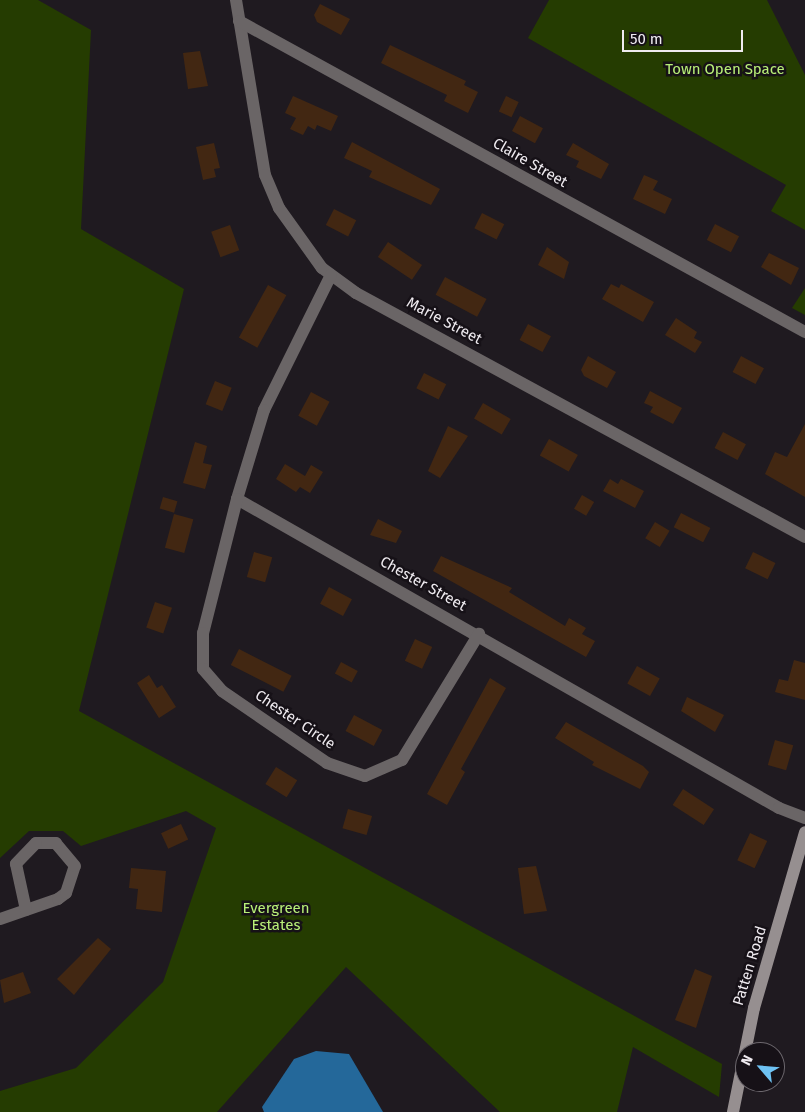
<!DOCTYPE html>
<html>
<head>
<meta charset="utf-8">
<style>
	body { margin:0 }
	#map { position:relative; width:805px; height:1112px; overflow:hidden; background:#1f1a20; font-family:"Fira Sans",sans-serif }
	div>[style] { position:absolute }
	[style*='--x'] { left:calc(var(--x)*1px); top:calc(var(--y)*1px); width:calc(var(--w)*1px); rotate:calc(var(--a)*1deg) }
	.green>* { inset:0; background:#253c01 }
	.water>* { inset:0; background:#24689a }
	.building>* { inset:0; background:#422712; transform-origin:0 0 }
	.street>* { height:12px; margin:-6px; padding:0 6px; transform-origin:6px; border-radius:6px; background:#6a6566 }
	.secondary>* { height:12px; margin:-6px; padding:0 6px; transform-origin:6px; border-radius:6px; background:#968f90 }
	span { translate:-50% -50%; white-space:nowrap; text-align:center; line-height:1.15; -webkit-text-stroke:5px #161117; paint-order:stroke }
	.park-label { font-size:15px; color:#b8ef78 }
	.street-label { font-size:15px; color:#efebf0 }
	.north { position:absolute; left:735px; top:1042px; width:50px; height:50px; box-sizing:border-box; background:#161117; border:1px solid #6d686e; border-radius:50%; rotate:297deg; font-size:14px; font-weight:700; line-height:20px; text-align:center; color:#efebf0 }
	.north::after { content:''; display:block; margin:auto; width:18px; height:22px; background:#6ec2f3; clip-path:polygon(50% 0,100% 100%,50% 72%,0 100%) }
	.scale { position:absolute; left:622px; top:30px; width:121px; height:22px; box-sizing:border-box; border:2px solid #efebf0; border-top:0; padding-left:6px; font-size:15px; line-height:18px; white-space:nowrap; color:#efebf0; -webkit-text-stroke:4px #161117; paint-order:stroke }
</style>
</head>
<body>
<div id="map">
	<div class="green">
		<i style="clip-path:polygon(0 0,38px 0,91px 30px,81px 229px,184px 289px,79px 711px,722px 1064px,719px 1097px,633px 1047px,617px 1112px,500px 1112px,346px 967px,217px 1112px,0 1112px,0 1091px,76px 1068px,163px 982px,216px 828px,186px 811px,81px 846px,63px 831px,29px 831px,0 858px)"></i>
		<i style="clip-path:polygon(549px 0,767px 0,805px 75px,805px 230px,771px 211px,786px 185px,528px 38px)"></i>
		<i style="clip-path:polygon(805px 288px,805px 315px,792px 308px)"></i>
	</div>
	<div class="water">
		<i style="clip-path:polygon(316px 1051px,349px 1054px,383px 1112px,264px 1112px,262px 1107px,294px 1059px)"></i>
	</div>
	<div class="building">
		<i style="clip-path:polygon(320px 4px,350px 19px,341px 35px,317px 22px,314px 15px)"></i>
		<i style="clip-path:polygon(390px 45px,466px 81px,464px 85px,478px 92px,468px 113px,444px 101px,447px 95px,381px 63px)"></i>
		<i style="clip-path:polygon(200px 51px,208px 86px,188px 89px,183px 53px)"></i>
		<i style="clip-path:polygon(293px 96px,338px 116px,331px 131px,317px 125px,315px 130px,308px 126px,303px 135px,290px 129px,296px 118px,285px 113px)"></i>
		<i style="left:506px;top:96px;width:14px;height:17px;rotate:25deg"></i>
		<i style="left:520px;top:116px;width:26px;height:17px;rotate:28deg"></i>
		<i style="clip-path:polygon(352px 142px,440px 189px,431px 205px,369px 177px,372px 171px,344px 158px)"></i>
		<i style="clip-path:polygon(214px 143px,220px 168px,214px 169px,216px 177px,203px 180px,196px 147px)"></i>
		<i style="clip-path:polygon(573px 143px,609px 164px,601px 179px,576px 167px,579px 161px,566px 155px)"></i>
		<i style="clip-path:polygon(644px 175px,658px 181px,653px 190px,672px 199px,665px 214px,633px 199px)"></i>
		<i style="left:334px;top:209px;width:25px;height:18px;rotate:27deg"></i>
		<i style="left:482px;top:213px;width:25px;height:17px;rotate:27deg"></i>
		<i style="left:715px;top:224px;width:27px;height:18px;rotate:27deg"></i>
		<i style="left:230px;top:225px;width:27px;height:20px;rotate:70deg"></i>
		<i style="left:388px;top:242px;width:41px;height:18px;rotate:34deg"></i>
		<i style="clip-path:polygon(547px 247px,569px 262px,564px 279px,538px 265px)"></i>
		<i style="clip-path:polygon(769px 253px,799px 268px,791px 285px,761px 267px)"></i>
		<i style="left:445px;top:277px;width:47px;height:20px;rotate:28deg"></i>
		<i style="clip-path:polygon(611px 284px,619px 288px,621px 284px,654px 302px,643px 322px,602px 299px)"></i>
		<i style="left:268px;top:285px;width:21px;height:60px;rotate:29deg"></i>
		<i style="clip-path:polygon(676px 318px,697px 332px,694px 338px,702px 342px,695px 353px,665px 335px)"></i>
		<i style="left:528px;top:324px;width:26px;height:18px;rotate:28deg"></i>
		<i style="clip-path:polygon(588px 356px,616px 372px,607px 388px,584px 376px,581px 370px)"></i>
		<i style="left:741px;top:356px;width:26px;height:18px;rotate:28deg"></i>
		<i style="left:424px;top:373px;width:25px;height:17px;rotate:27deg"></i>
		<i style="left:215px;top:381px;width:18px;height:25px;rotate:22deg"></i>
		<i style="clip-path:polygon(650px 391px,682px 408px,673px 424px,650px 412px,653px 407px,644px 403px)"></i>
		<i style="left:311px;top:392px;width:21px;height:27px;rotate:28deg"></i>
		<i style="left:483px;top:403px;width:32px;height:18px;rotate:30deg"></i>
		<i style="clip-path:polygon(805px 424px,805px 497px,765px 474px,775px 452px,787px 457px)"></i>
		<i style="clip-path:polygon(448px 426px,468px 436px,440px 478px,428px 471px)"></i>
		<i style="left:723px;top:432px;width:26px;height:18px;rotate:28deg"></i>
		<i style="left:549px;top:439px;width:33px;height:19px;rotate:29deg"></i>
		<i style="clip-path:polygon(195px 442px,207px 446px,203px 463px,212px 465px,205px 489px,183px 483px)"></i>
		<i style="clip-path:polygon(285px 464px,305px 476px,311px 465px,323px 472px,310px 493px,300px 487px,296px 492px,276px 479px)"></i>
		<i style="clip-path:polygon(610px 479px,618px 484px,621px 479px,644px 491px,635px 508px,603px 491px)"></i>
		<i style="left:582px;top:495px;width:14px;height:16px;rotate:30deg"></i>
		<i style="left:163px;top:497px;width:15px;height:12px;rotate:16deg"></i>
		<i style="left:681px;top:513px;width:33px;height:16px;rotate:27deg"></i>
		<i style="left:174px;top:514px;width:20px;height:35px;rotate:15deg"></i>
		<i style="clip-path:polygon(378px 519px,402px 531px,396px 543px,370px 535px)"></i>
		<i style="left:655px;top:522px;width:17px;height:19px;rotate:31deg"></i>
		<i style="left:254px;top:552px;width:19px;height:26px;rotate:16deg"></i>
		<i style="left:753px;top:552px;width:25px;height:18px;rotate:26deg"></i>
		<i style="clip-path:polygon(441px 556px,512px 588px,509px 592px,565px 626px,569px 618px,586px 628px,582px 634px,595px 641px,586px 657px,433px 571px)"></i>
		<i style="left:329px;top:587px;width:26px;height:19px;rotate:28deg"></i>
		<i style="left:155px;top:602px;width:18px;height:27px;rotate:19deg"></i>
		<i style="left:415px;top:639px;width:19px;height:24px;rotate:25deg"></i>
		<i style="left:239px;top:649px;width:59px;height:18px;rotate:27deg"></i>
		<i style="clip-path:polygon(794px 660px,805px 663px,805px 700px,775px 692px,779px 679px,788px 681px)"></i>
		<i style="left:341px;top:662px;width:19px;height:13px;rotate:28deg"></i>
		<i style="left:637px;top:666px;width:26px;height:20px;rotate:29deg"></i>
		<i style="clip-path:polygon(149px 675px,157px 688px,162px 685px,176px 707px,159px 718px,137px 683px)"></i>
		<i style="clip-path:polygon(490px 678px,506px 688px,461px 769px,465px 772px,447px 805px,427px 794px)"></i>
		<i style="clip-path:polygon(687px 697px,724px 715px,715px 732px,681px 711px)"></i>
		<i style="left:354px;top:715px;width:32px;height:18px;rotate:28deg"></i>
		<i style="clip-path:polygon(566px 722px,643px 766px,649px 772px,640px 789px,592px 765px,594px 762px,555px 738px)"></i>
		<i style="left:775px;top:740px;width:19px;height:26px;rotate:16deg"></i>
		<i style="left:276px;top:767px;width:25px;height:20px;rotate:32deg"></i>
		<i style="left:683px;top:789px;width:37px;height:19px;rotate:33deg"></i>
		<i style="left:348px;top:809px;width:25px;height:20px;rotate:16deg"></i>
		<i style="left:181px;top:824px;width:17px;height:22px;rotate:65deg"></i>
		<i style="left:750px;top:833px;width:19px;height:30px;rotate:25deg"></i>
		<i style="clip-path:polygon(536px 866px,547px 911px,524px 914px,518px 868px)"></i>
		<i style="clip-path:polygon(131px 868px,166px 871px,162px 912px,136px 909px,138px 889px,129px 888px)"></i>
		<i style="clip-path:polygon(98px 938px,111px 949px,74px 995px,57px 979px)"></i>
		<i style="clip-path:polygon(695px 969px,712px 976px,696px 1028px,675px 1020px)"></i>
		<i style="clip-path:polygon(23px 972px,31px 993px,4px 1003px,0 980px)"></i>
	</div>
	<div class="street">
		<i style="--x:236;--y:0;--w:177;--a:80.6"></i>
		<i style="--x:265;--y:175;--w:36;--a:67"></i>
		<i style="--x:279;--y:208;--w:74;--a:54.4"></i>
		<i style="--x:322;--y:268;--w:42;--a:36.3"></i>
		<i style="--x:356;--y:293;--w:511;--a:28.52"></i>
		<i style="--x:239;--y:21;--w:646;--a:28.79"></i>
		<i style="--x:331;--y:275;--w:151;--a:116.4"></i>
		<i style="--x:264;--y:410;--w:93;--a:106.9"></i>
		<i style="--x:237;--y:499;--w:624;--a:29.69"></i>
		<i style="--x:779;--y:808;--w:28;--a:21"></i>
		<i style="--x:237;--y:499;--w:138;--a:104.2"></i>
		<i style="--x:203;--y:633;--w:36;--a:90"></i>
		<i style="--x:203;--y:669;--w:29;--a:49"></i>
		<i style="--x:222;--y:691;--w:127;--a:34.4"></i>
		<i style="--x:327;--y:763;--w:40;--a:18.9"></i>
		<i style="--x:365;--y:776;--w:40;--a:-23.4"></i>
		<i style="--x:402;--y:760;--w:148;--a:-58.6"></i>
		<i style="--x:0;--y:919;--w:61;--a:-19"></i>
		<i style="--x:58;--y:899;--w:10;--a:-37"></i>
		<i style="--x:66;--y:893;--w:28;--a:-72"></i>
		<i style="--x:75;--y:866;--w:30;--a:-130"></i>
		<i style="--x:56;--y:843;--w:20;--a:180"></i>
		<i style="--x:36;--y:843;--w:29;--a:134"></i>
		<i style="--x:16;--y:864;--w:47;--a:77.7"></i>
	</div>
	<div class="secondary">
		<i style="--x:733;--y:1112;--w:106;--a:-78.6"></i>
		<i style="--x:754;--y:1008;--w:183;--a:-73.8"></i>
	</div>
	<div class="park-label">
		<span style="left:725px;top:70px">Town Open Space</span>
		<span style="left:276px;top:917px">Evergreen<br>Estates</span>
	</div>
	<div class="street-label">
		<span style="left:530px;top:163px;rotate:30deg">Claire Street</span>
		<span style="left:444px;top:321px;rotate:28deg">Marie Street</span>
		<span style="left:423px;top:584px;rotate:29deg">Chester Street</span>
		<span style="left:295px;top:720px;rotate:34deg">Chester Circle</span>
		<span style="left:750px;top:966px;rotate:-73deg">Patten Road</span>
	</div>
	<div class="north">N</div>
	<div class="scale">50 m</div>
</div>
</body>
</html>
